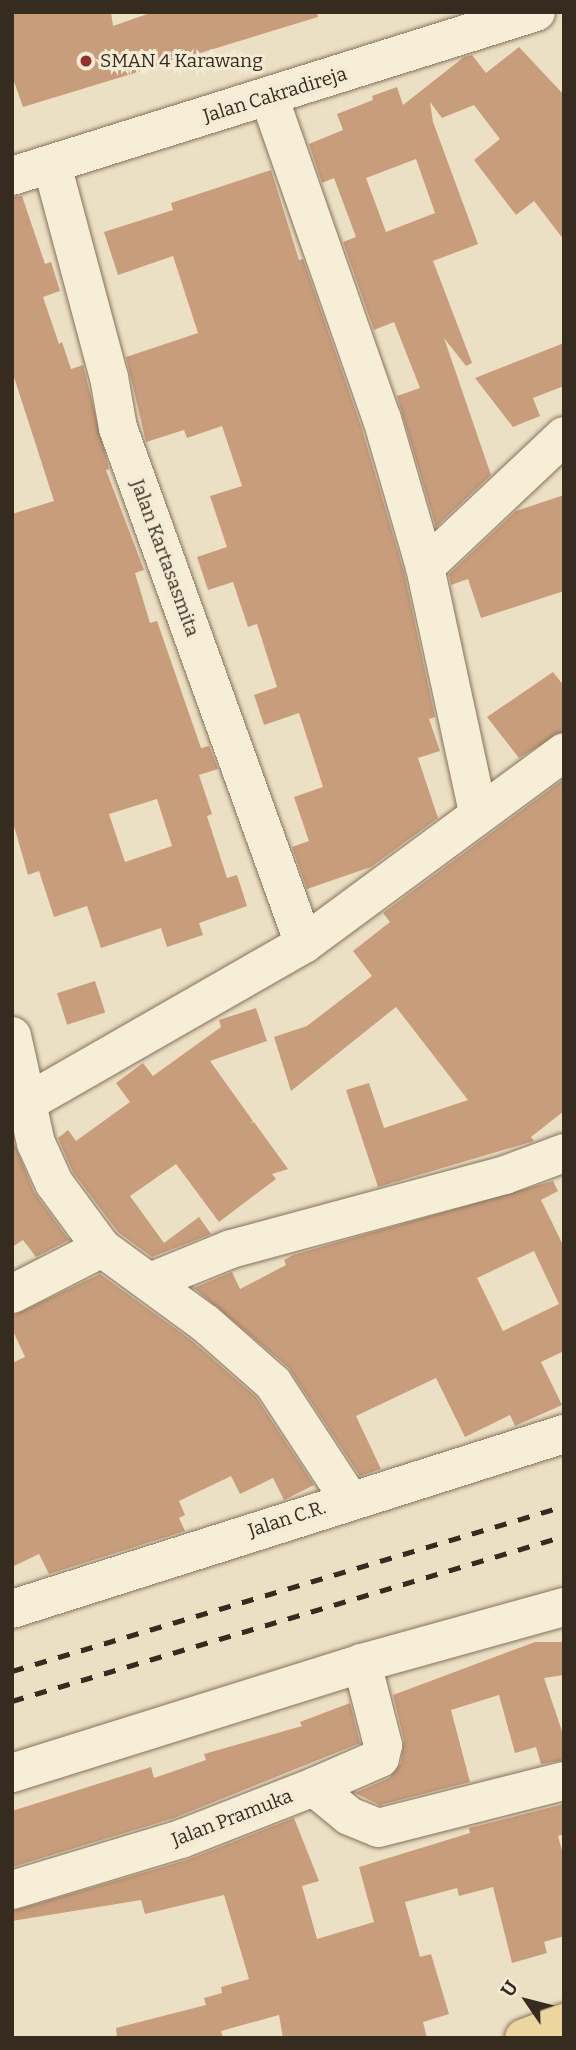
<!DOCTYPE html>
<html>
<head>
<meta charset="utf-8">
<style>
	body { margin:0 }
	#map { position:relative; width:576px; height:2050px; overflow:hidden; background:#ece0c4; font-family:Bitter,serif }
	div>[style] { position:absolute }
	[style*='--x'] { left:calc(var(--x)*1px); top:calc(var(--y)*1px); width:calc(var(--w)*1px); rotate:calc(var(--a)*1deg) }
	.building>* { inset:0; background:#c89d7c; transform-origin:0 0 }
	.roads { filter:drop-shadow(0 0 2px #86725c) drop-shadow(0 0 2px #86725c) }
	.minor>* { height:38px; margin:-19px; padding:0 19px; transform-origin:19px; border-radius:19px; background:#f7eed7 }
	.major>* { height:38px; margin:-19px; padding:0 19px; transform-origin:19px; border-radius:19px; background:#edd59e }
	.rail>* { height:5px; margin-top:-2.5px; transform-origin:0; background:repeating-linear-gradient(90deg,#362b1f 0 12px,transparent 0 24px) }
	.dots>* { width:19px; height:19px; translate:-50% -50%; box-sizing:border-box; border:4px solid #f4ebd4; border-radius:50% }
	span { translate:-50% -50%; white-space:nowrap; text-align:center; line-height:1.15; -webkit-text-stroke:6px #f4ebd4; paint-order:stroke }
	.poi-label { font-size:19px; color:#362b1f }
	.left { translate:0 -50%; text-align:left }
	.street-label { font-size:19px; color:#362b1f }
	.frame { position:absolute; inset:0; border:14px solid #362b1f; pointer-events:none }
	.north { position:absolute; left:492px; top:1966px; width:70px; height:70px; -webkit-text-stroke:5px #f4ebd4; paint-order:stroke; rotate:305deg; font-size:19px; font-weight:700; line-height:28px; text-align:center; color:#362b1f }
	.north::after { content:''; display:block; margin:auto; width:24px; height:32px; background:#362b1f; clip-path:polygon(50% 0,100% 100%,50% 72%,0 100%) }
</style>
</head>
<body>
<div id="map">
	<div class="building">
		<i style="clip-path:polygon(12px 12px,111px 12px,113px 26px,153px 12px,317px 12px,318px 17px,23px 107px,12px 76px)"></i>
		<i style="clip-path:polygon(evenodd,519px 47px,564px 95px,564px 240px,534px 201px,516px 215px,474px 160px,500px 139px,474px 105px,442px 118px,430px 102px,433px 122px,478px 244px,433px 261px,472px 363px,466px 366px,444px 338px,491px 475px,436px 527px,397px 396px,420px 388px,394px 322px,374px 330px,343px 242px,356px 237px,334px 178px,322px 183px,309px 144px,343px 130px,337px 114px,373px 100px,372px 96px,397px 87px,403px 105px,464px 57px,472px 55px,486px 73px,519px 47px,416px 159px,435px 213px,386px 232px,366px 178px,416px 159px)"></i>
		<i style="clip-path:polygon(271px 170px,299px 260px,303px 259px,361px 426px,404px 572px,435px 717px,429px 719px,440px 751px,418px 758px,438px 818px,371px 867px,307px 889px,292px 847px,309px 841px,294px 797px,323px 787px,299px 713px,264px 725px,254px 695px,277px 687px,257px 624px,248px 627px,233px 582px,208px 590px,197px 557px,227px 547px,210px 496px,242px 486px,222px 426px,187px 438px,184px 430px,146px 442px,126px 357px,198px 333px,173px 256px,118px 275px,104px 232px,173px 210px,171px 203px)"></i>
		<i style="clip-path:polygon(evenodd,22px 196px,45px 264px,51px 262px,60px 291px,43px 297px,59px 344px,62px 342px,71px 369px,83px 365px,109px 469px,106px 470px,144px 570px,135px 573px,150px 623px,157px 621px,201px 748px,209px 746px,218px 769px,199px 775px,212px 814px,207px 816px,227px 878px,237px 875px,247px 906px,199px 923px,203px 935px,167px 947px,161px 928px,101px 948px,87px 906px,54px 917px,39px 871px,28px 875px,12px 819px,12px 514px,54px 501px,12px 371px,12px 197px,22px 196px,157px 799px,172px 846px,125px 862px,109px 814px,157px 799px)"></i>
		<i style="clip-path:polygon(564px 343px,564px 386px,533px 398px,540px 416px,513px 427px,475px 378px)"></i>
		<i style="clip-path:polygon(564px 495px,564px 591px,481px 618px,468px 579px,451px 585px,449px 574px,516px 511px)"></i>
		<i style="clip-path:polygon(553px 672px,564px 686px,564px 731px,519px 758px,487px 717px)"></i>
		<i style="clip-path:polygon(564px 779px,564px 1111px,531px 1137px,534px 1141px,378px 1187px,346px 1090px,369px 1083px,384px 1128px,468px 1100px,396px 1007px,291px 1091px,274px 1037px,307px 1026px,372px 976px,353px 951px,390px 922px,383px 913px)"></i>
		<i style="left:95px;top:981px;width:33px;height:40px;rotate:72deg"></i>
		<i style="clip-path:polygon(256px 1008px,267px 1041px,210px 1061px,253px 1121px,250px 1123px,254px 1122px,288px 1169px,272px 1174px,276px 1179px,219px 1222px,176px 1164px,130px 1196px,164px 1243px,199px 1217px,211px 1234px,152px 1257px,118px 1232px,73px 1172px,58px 1138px,68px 1130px,76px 1141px,130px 1102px,116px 1083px,143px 1063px,153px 1076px,221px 1027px,219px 1020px)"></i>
		<i style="clip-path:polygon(12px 1138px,34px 1192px,69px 1240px,36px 1257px,23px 1240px,12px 1247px)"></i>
		<i style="clip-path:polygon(evenodd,553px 1181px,558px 1191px,541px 1200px,564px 1247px,564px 1351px,541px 1362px,562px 1405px,515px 1426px,510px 1415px,465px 1437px,436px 1378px,356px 1416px,381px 1469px,360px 1476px,288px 1367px,194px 1288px,232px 1272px,240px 1289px,286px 1265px,284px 1260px,293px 1255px,553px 1181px,534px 1251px,559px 1304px,503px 1331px,477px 1278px,534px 1251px)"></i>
		<i style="clip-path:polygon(100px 1274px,191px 1340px,256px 1397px,314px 1485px,284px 1500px,273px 1478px,240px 1494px,231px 1476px,179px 1501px,185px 1515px,179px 1518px,185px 1531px,49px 1574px,39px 1554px,12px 1567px,12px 1363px,25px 1357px,12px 1329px,12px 1316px)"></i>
		<i style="clip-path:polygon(535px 1642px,564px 1642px,564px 1675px,544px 1678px,564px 1737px,564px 1760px,541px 1764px,536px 1747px,515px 1753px,499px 1695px,451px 1710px,470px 1782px,380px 1805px,355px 1793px,389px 1778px,401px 1763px,404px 1740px,393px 1695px)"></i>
		<i style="clip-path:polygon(350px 1703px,360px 1743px,174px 1818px,12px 1867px,12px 1811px,151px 1767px,154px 1778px,206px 1760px,204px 1754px,302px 1726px,300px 1722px)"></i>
		<i style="clip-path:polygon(564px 1804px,564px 1834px,558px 1836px,564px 1858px,564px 1936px,544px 1942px,547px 1953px,512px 1963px,493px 1887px,459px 1896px,457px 1888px,405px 1902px,420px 1957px,431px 1954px,449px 2014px,423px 2022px,427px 2038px,283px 2038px,279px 2015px,221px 2031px,223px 2038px,117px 2038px,116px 2028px,206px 2005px,204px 1998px,222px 1993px,221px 1987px,249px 1979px,224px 1895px,145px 1914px,141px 1900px,12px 1921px,12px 1911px,187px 1860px,294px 1818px,319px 1881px,302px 1886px,317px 1939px,374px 1922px,359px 1867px,470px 1833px,469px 1828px)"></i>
	</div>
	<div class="roads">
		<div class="minor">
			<i style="--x:269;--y:97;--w:341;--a:70.7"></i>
			<i style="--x:382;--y:419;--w:154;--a:73.8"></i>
			<i style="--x:425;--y:567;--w:251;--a:77.8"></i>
			<i style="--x:52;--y:165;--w:220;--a:75"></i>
			<i style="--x:109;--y:377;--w:52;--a:80"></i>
			<i style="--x:118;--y:428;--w:548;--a:70.18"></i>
			<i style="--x:12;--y:176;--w:549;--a:-17.38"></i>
			<i style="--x:425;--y:567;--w:191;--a:-43.3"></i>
			<i style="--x:12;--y:1036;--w:110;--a:77.4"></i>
			<i style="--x:36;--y:1143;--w:44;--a:65.8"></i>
			<i style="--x:54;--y:1183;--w:81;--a:53.6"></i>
			<i style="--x:102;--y:1248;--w:127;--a:36.1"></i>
			<i style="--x:205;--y:1323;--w:91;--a:41.4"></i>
			<i style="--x:273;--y:1383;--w:139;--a:56.8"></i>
			<i style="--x:28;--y:1102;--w:318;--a:-29.8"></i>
			<i style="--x:304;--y:944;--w:323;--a:-36.4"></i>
			<i style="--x:150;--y:1282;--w:87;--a:-22.2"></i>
			<i style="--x:231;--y:1249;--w:284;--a:-15.1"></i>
			<i style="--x:505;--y:1175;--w:63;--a:-20.4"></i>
			<i style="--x:12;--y:1294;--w:101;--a:-27.1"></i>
			<i style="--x:12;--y:1609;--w:579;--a:-17.59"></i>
			<i style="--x:12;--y:1773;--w:367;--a:-17.4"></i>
			<i style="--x:314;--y:1787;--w:72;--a:-23.7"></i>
			<i style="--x:380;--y:1758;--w:13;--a:-77"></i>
			<i style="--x:383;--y:1745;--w:85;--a:-104.4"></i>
			<i style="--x:362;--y:1663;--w:210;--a:-15.5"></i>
			<i style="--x:12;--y:1890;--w:177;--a:-16.8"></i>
			<i style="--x:181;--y:1839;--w:143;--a:-21.4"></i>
			<i style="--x:314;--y:1787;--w:45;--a:39.6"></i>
			<i style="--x:349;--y:1816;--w:31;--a:22"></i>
			<i style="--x:378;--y:1828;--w:192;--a:-14.2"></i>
		</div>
		<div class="major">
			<i style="--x:524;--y:2038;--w:43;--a:-20.6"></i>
		</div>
	</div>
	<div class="rail">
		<i style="--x:12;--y:1671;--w:576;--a:-16.64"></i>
		<i style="--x:12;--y:1701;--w:576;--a:-16.64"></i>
	</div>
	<div class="dots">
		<i style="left:86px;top:61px;background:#922f2f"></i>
	</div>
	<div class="poi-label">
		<span class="left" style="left:100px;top:61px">SMAN 4 Karawang</span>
	</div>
	<div class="street-label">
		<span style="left:275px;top:95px;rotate:-17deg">Jalan Cakradireja</span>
		<span style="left:165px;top:558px;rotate:70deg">Jalan Kartasasmita</span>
		<span style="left:287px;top:1519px;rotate:-18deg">Jalan C.R.</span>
		<span style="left:232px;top:1818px;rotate:-21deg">Jalan Pramuka</span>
	</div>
	<div class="frame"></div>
	<div class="north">U</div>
</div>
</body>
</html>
